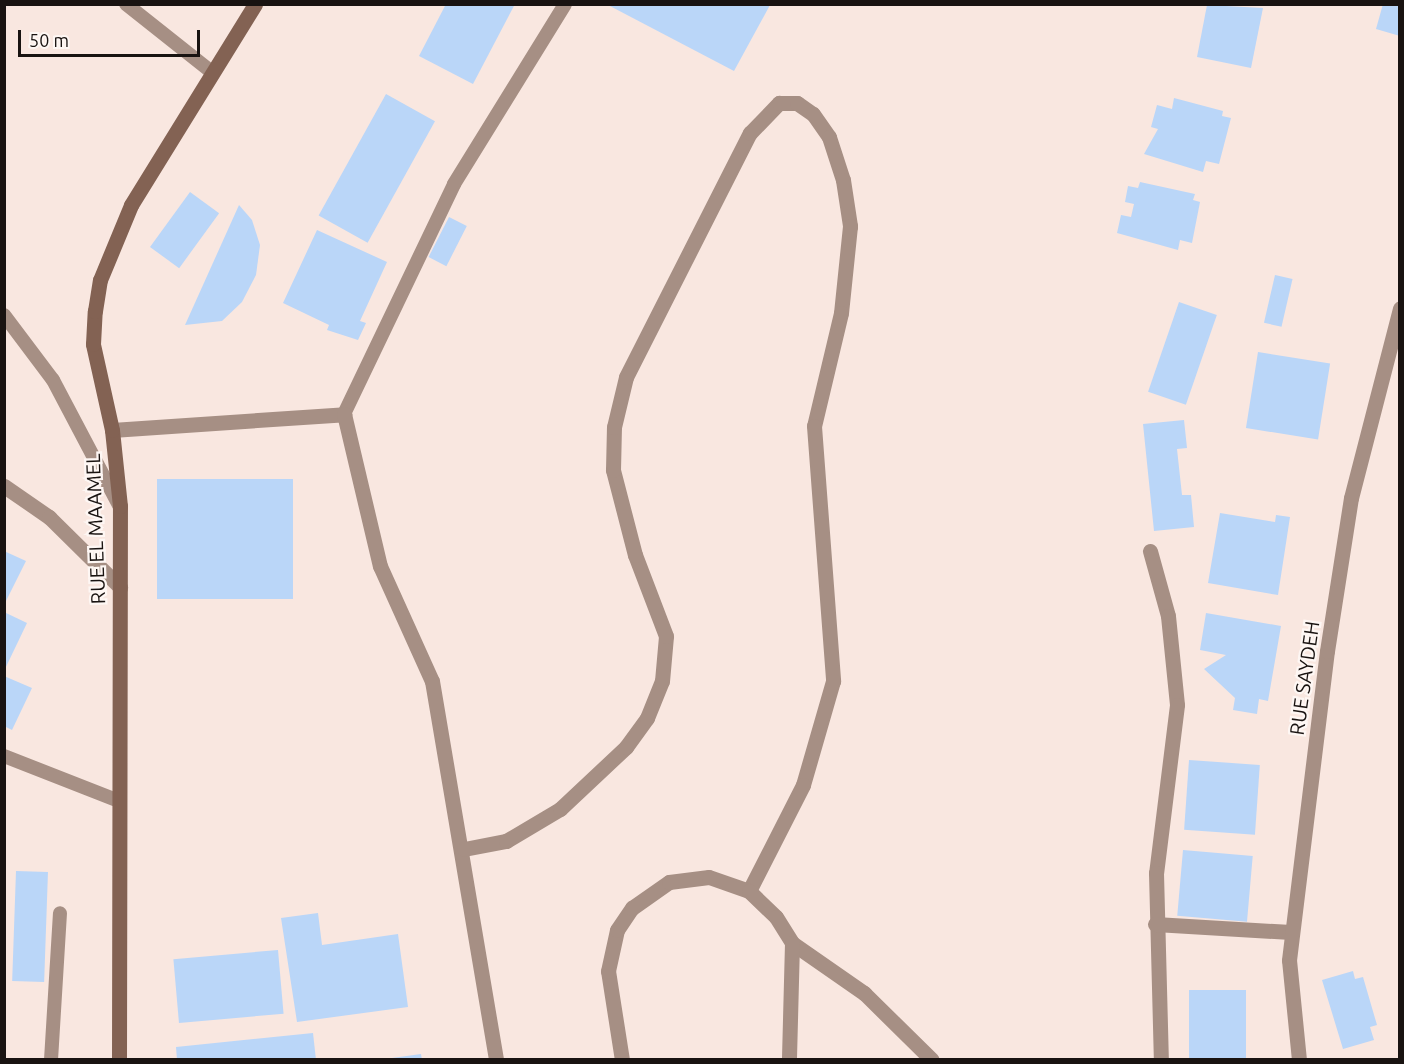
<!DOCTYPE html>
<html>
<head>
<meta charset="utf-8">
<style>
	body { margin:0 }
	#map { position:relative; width:1404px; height:1064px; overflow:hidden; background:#f9e7e0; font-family:Ubuntu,sans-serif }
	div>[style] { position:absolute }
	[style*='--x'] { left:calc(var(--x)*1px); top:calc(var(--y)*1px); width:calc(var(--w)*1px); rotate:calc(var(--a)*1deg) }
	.building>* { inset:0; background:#bad6f8; transform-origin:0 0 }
	.lane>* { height:14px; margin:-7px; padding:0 7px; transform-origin:7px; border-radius:7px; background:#a68f84 }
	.street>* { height:15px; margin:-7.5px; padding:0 7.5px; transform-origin:7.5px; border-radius:7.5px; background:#a68f84 }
	.secondary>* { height:15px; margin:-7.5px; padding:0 7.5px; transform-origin:7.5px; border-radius:7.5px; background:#836253 }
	span { translate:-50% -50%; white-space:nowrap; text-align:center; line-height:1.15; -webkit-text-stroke:4.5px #fef7f4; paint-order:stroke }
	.street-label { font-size:20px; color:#191311 }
	.frame { position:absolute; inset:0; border:6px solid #191311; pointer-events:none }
	.scale { position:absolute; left:18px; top:30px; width:182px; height:27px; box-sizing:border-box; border:3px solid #191311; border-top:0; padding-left:8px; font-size:18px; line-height:21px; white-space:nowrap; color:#191311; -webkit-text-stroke:4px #fef7f4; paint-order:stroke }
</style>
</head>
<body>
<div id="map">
	<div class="building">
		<i style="clip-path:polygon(446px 4px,515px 4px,473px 84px,419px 56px)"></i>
		<i style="clip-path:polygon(1383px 4px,1400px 4px,1400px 36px,1376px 29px)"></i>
		<i style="clip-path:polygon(608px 5px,770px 5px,734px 71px)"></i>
		<i style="clip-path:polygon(1207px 5px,1263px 8px,1251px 68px,1197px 57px)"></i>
		<i style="left:386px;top:94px;width:56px;height:139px;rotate:29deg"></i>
		<i style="clip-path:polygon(1174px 98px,1223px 111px,1222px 116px,1231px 118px,1219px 164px,1206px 161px,1203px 172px,1144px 154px,1158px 129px,1151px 127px,1157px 105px,1172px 109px)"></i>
		<i style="clip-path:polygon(1140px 182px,1195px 194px,1193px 200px,1200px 202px,1192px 243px,1180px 240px,1178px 250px,1117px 233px,1121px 215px,1131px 217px,1134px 204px,1125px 202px,1128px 186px,1138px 188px)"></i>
		<i style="left:190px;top:192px;width:36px;height:68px;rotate:36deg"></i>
		<i style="clip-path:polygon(239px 205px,252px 220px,260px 245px,256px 275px,242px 302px,222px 321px,185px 325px)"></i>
		<i style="left:449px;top:217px;width:20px;height:45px;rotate:27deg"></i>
		<i style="clip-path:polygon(317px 230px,387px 262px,360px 321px,366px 323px,358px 340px,327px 330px,329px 325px,283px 303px)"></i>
		<i style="left:1275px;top:275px;width:18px;height:49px;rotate:13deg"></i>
		<i style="left:1179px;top:302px;width:40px;height:95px;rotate:19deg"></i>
		<i style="left:1258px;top:352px;width:73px;height:77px;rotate:9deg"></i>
		<i style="clip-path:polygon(1184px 420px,1187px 448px,1177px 449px,1182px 495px,1191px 495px,1194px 527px,1154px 531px,1143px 424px)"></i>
		<i style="left:293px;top:479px;width:120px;height:136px;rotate:90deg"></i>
		<i style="clip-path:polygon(1220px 513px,1275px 522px,1276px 515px,1290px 517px,1278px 595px,1208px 583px)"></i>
		<i style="clip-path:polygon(4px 551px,26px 561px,4px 605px)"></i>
		<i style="clip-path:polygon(4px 612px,27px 623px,4px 671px)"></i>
		<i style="clip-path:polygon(1206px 613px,1281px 626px,1268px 701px,1259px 699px,1257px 714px,1233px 710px,1235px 698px,1204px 669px,1226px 655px,1200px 650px)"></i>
		<i style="clip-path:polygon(4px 676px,32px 688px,12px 730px,4px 726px)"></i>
		<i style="left:1189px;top:760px;width:71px;height:70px;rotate:4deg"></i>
		<i style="left:1183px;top:850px;width:70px;height:66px;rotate:5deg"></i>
		<i style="left:16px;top:871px;width:32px;height:110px;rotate:2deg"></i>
		<i style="clip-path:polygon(318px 913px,322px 945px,398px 934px,408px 1007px,297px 1022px,281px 918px)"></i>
		<i style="left:278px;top:950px;width:64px;height:105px;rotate:85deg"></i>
		<i style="clip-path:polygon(1353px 971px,1355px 979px,1363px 977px,1377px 1025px,1370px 1027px,1374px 1040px,1343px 1049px,1322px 980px)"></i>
		<i style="left:1189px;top:990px;width:57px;height:70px"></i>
		<i style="clip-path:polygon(313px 1033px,316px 1060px,177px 1060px,176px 1047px)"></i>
		<i style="clip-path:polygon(421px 1054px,422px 1060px,393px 1060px,392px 1058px)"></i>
	</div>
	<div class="lane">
		<i style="--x:126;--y:4;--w:111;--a:38.4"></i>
		<i style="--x:4;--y:315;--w:81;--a:53"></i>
		<i style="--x:53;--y:380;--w:141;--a:62.2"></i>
		<i style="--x:344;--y:414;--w:255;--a:-64.4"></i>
		<i style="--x:454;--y:184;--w:211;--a:-58.3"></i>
		<i style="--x:4;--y:756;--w:120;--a:21.4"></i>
		<i style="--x:51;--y:1060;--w:147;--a:-86.5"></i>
	</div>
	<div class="street">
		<i style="--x:112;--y:430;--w:233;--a:-3.9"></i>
		<i style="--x:344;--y:414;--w:156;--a:76.7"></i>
		<i style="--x:380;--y:566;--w:126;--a:65.7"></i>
		<i style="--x:432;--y:681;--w:384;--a:80.4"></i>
		<i style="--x:4;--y:486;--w:55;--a:34.6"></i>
		<i style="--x:49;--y:517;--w:100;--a:44.6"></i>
		<i style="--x:1150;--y:551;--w:67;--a:74.5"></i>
		<i style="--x:1168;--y:616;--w:89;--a:84.2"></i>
		<i style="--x:1177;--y:705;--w:169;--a:97.1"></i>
		<i style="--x:1156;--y:873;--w:187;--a:88.5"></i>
		<i style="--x:464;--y:849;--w:43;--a:-10.8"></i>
		<i style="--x:506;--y:841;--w:63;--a:-30.7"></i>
		<i style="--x:560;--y:809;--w:91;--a:-43.2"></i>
		<i style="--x:626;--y:747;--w:36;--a:-54"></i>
		<i style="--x:647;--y:718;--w:40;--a:-68"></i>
		<i style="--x:662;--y:681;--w:45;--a:-84.9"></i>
		<i style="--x:666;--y:636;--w:87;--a:-110.9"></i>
		<i style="--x:635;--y:555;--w:88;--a:-104.5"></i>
		<i style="--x:613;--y:470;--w:43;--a:-88.7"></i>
		<i style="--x:614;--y:427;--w:51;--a:-76.5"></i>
		<i style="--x:626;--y:377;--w:274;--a:-63.1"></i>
		<i style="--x:750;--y:133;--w:42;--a:-46"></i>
		<i style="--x:779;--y:103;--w:18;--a:0"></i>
		<i style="--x:797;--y:103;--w:19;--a:35"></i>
		<i style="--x:813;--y:114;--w:28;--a:55"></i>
		<i style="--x:829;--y:137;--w:45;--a:72"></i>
		<i style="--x:843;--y:180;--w:47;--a:81.3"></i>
		<i style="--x:850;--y:226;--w:87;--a:95.9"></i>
		<i style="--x:841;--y:313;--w:116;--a:103.4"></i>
		<i style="--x:814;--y:426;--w:256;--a:85.7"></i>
		<i style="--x:833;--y:681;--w:108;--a:106.1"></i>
		<i style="--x:803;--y:785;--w:119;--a:117"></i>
		<i style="--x:1155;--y:924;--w:136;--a:3.4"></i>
		<i style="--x:792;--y:943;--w:88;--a:34.8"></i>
		<i style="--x:864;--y:993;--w:95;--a:44.6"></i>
		<i style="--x:622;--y:1060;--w:90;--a:-98.9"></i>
		<i style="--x:608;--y:971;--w:42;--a:-77.6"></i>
		<i style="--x:617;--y:930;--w:27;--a:-56"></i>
		<i style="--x:632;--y:908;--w:45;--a:-35.1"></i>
		<i style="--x:669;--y:882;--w:40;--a:-7.1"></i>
		<i style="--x:709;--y:877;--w:42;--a:19.3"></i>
		<i style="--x:749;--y:891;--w:37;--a:44"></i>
		<i style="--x:776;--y:917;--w:31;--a:58"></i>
		<i style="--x:792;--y:943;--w:117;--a:91.5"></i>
		<i style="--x:1299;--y:1060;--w:100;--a:-95.7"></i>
		<i style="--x:1289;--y:960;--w:311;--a:-83"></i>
		<i style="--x:1327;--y:651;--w:155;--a:-81.1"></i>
		<i style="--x:1351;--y:498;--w:196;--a:-75.5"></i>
	</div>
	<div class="secondary">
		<i style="--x:119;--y:1060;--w:554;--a:-89.9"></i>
		<i style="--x:120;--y:506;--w:76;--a:-96"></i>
		<i style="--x:112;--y:430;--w:88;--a:-102.5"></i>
		<i style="--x:93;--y:344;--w:33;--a:-87"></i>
		<i style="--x:95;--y:311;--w:31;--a:-81"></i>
		<i style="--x:100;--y:280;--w:81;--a:-67.5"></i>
		<i style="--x:131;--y:205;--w:236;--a:-58.3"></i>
	</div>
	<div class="street-label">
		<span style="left:95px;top:529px;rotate:-92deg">RUE EL MAAMEL</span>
		<span style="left:1304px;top:678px;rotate:-82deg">RUE SAYDEH</span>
	</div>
	<div class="frame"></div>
	<div class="scale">50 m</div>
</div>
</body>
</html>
